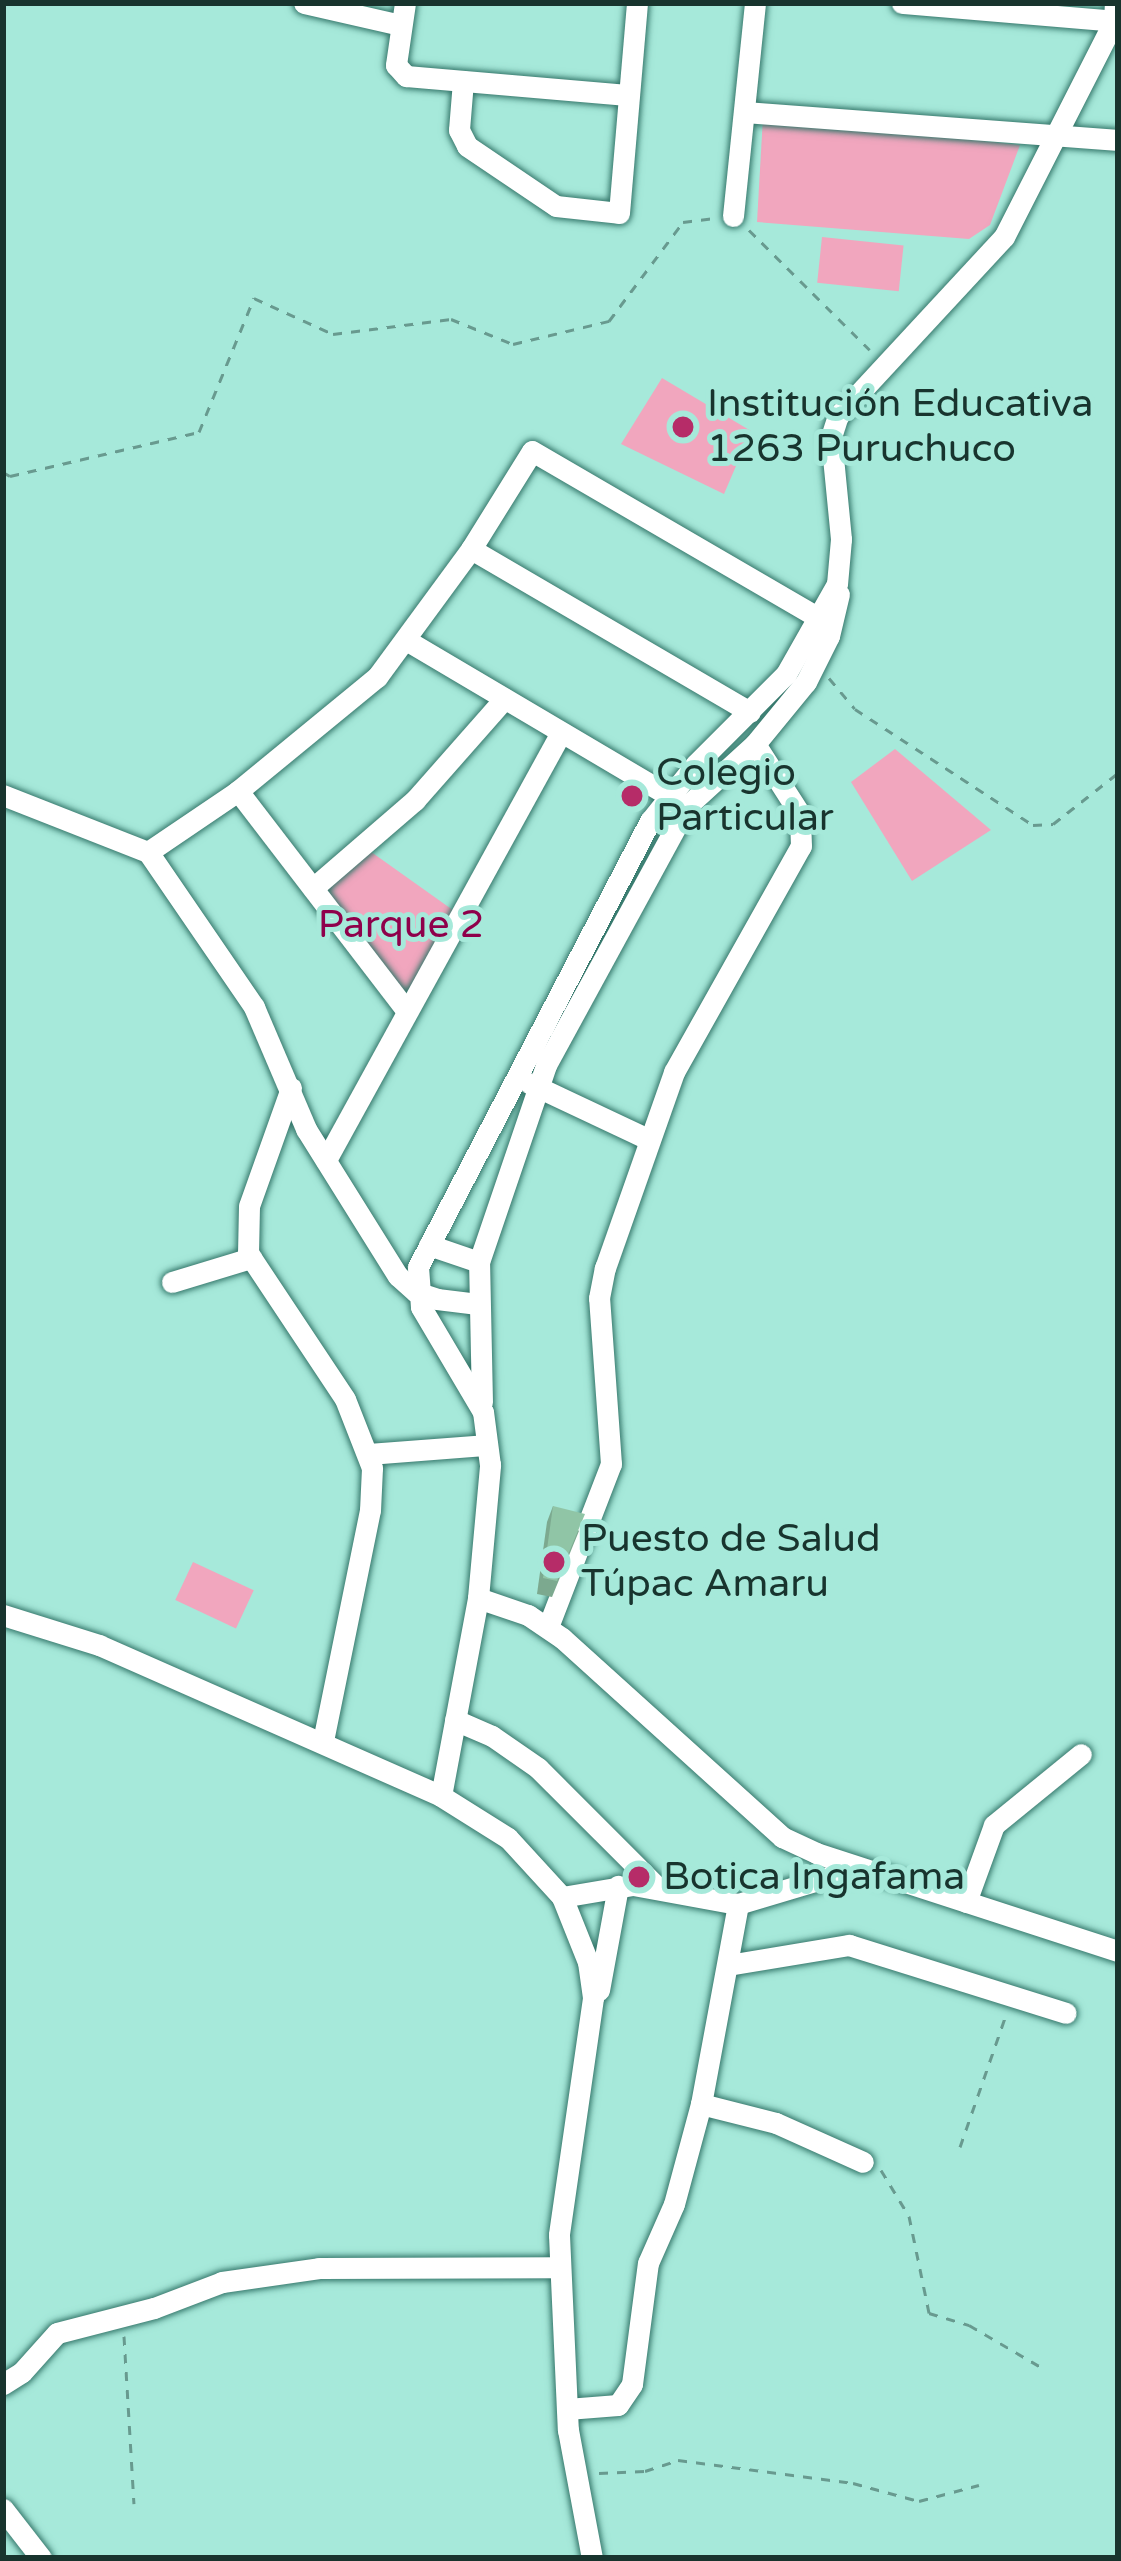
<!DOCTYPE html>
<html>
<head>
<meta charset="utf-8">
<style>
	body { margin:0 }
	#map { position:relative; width:1121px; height:2561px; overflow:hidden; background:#a6e9da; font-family:"Varela Round",sans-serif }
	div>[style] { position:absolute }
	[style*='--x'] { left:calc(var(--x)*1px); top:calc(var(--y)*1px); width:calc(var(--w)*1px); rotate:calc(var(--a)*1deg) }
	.green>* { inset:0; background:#f1a6be; transform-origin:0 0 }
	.path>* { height:3px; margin-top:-1.5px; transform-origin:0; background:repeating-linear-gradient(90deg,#689a8f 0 9px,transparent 0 18px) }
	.roads { filter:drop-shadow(0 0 3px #35776b) drop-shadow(0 0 3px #35776b) }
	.street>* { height:21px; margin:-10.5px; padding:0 10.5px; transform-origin:10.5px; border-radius:10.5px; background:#fff }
	.wall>* { inset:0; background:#7ca98f }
	.building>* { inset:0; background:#90c5a6 }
	.dots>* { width:33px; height:33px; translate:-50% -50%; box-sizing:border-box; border:6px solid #a6e9da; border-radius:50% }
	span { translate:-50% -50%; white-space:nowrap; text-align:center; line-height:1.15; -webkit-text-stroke:10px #a6e9da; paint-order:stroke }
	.poi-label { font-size:39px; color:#18342e }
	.left { translate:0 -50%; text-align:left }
	.park-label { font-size:39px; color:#8f004b }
	.frame { position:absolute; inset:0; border:6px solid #18342e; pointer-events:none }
</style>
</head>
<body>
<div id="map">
	<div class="green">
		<i style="clip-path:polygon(763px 117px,1020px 145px,990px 225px,969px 239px,757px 222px)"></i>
		<i style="left:822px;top:237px;width:82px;height:46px;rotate:6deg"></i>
		<i style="clip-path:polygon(662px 378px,751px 431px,724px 494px,621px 444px)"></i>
		<i style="clip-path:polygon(895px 749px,991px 830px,912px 881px,851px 782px)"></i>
		<i style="clip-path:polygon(367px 849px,457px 913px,407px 1004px,319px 890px)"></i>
		<i style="left:193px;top:1562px;width:67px;height:42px;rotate:25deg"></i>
	</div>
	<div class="path">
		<i style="--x:749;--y:230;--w:170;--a:44.8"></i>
		<i style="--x:3;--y:472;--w:8;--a:30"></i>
		<i style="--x:10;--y:476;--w:194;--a:-13.1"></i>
		<i style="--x:199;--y:432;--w:145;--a:-67.7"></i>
		<i style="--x:254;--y:298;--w:87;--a:24.5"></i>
		<i style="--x:333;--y:334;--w:119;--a:-7.2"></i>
		<i style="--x:451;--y:319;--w:67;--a:22"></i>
		<i style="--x:513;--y:344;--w:99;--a:-13.5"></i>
		<i style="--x:609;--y:321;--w:124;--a:-53.2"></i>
		<i style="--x:683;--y:222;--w:32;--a:-7"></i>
		<i style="--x:829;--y:678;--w:40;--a:50"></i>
		<i style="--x:855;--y:709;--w:212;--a:33.1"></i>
		<i style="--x:1033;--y:825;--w:20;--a:-3"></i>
		<i style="--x:1053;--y:824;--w:83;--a:-38.1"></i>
		<i style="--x:960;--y:2147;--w:140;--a:-70.8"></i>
		<i style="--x:881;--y:2170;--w:54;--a:58.7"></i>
		<i style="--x:909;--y:2216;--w:99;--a:78.3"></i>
		<i style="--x:929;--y:2313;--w:42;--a:16.7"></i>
		<i style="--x:969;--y:2325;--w:83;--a:30.3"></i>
		<i style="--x:124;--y:2336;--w:168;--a:86.6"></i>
		<i style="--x:599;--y:2473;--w:46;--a:-2.5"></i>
		<i style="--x:645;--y:2471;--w:35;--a:-18"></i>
		<i style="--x:678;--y:2460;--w:177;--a:7.5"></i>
		<i style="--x:853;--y:2483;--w:68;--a:15.3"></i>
		<i style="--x:919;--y:2501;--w:62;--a:-14.9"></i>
	</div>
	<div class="roads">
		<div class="street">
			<i style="--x:304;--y:3;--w:99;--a:12.8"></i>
			<i style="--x:405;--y:3;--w:63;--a:98.3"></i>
			<i style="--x:396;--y:65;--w:15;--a:48"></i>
			<i style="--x:406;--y:76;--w:222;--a:4.9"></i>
			<i style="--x:902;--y:3;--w:217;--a:4.8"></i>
			<i style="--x:463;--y:81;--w:49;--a:94.7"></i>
			<i style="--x:459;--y:130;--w:18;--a:63"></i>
			<i style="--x:467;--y:146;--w:107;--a:34"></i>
			<i style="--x:556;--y:206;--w:63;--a:6.3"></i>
			<i style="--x:619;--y:213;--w:211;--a:-85.1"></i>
			<i style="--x:745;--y:112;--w:374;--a:4.3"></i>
			<i style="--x:733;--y:216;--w:214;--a:-84.1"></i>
			<i style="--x:471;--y:549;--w:323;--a:30.3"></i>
			<i style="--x:406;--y:640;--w:318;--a:30.6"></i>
			<i style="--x:238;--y:791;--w:277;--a:52.5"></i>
			<i style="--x:3;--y:795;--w:156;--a:21.5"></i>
			<i style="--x:148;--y:852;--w:188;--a:55.6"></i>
			<i style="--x:254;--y:1007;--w:133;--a:66.9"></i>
			<i style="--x:306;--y:1129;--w:173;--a:58"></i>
			<i style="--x:398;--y:1276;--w:24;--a:42"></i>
			<i style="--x:416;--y:1292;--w:22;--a:18"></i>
			<i style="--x:437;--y:1299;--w:41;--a:7"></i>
			<i style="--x:148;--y:852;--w:109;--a:-34.1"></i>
			<i style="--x:238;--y:791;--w:180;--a:-39.4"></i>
			<i style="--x:377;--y:677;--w:159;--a:-53.7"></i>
			<i style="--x:471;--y:549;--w:115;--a:-58.1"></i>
			<i style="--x:532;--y:451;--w:332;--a:30.2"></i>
			<i style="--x:313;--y:888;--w:135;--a:-40.8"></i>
			<i style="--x:415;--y:800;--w:135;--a:-48.6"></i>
			<i style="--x:529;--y:1083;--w:132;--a:25.2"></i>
			<i style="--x:291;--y:1088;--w:125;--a:109.6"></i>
			<i style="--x:249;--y:1206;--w:47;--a:91.2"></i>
			<i style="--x:248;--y:1253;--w:175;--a:56.4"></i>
			<i style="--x:345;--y:1399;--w:74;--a:68.6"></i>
			<i style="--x:372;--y:1468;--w:42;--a:92.7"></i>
			<i style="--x:370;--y:1510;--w:236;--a:101.5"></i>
			<i style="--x:326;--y:1160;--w:488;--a:-61.2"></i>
			<i style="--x:429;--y:1245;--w:53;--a:18.8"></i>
			<i style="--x:172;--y:1282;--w:83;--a:-16.9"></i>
			<i style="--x:482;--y:1402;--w:140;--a:-91.2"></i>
			<i style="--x:479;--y:1262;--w:208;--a:-71.2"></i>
			<i style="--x:546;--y:1065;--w:295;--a:-61.4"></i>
			<i style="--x:687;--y:806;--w:92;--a:-42.4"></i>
			<i style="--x:755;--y:744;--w:80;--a:-50.6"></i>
			<i style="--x:806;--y:682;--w:51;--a:-63.4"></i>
			<i style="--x:829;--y:636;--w:43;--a:-76.6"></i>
			<i style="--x:369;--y:1454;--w:118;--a:-4.4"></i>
			<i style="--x:478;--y:1598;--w:53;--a:18.8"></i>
			<i style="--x:528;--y:1615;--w:41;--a:34.1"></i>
			<i style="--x:562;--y:1638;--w:297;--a:42.1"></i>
			<i style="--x:782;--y:1837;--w:38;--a:25"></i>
			<i style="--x:816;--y:1853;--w:318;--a:18"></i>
			<i style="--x:3;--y:1615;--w:101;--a:17.4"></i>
			<i style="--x:99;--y:1645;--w:374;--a:23.8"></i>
			<i style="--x:441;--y:1796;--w:79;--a:32.1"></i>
			<i style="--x:508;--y:1838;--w:80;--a:47.5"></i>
			<i style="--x:562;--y:1897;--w:70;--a:68.2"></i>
			<i style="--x:588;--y:1962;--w:36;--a:82"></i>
			<i style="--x:593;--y:1998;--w:239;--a:98.2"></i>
			<i style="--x:559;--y:2235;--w:195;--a:87.4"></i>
			<i style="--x:568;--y:2430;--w:130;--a:79.4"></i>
			<i style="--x:548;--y:1627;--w:175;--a:-68.9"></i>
			<i style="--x:611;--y:1464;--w:166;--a:-94.1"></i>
			<i style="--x:599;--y:1298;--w:31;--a:-79"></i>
			<i style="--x:605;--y:1268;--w:208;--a:-70.6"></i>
			<i style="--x:674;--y:1072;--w:259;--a:-60.7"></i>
			<i style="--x:801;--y:846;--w:32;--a:-92"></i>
			<i style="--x:800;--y:814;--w:83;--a:-122.7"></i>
			<i style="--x:455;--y:1720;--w:40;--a:23.4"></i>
			<i style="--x:492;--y:1736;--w:56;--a:34.8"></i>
			<i style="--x:538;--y:1768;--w:171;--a:45"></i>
			<i style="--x:441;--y:1796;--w:201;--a:-79.4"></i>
			<i style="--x:478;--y:1598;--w:134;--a:-84.8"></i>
			<i style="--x:490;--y:1465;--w:53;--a:-97.5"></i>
			<i style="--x:483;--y:1412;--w:122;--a:-120.6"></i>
			<i style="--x:421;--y:1307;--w:40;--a:-94.3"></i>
			<i style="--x:418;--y:1267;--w:503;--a:-62.52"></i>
			<i style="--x:650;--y:821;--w:73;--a:-51.1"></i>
			<i style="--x:696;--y:764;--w:127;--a:-45"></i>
			<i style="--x:786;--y:674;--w:103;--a:-60.5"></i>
			<i style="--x:837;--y:584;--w:45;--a:-84.9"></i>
			<i style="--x:841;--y:539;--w:102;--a:-95.6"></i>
			<i style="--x:831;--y:437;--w:22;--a:-72"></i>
			<i style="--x:838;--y:416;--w:244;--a:-47.2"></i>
			<i style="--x:1004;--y:237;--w:242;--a:-63"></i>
			<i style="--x:1114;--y:21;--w:18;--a:-87"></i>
			<i style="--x:562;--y:1897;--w:72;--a:-9.6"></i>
			<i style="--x:633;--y:1885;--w:107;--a:10.3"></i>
			<i style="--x:738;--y:1904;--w:125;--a:-16.7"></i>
			<i style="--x:966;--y:1902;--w:82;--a:-70"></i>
			<i style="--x:994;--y:1825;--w:112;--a:-39.2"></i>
			<i style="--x:728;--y:1965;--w:123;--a:-9.4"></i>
			<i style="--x:849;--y:1945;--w:227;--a:17.4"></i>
			<i style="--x:599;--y:1990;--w:106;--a:-79.6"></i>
			<i style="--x:701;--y:2104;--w:77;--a:14.2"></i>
			<i style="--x:776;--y:2123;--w:95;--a:24.1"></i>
			<i style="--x:3;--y:2384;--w:22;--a:-32"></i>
			<i style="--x:22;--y:2372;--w:52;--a:-48.1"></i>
			<i style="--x:57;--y:2333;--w:100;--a:-14.5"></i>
			<i style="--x:154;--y:2308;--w:73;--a:-20.9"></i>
			<i style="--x:222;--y:2282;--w:98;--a:-8.2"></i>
			<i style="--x:319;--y:2268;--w:241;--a:-0.2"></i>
			<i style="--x:567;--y:2409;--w:51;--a:-4.5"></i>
			<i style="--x:618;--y:2405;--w:25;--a:-56"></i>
			<i style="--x:632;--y:2384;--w:122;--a:-82.5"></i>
			<i style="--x:648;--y:2263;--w:64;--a:-66.2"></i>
			<i style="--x:674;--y:2204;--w:104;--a:-74.9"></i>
			<i style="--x:701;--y:2104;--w:203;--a:-79.5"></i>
			<i style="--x:3;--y:2509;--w:62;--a:52.2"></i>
		</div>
	</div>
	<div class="wall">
		<i style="clip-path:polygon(553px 1506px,579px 1531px,552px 1597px,537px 1594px,547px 1522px)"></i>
	</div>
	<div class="building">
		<i style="clip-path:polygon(553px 1506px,585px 1514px,557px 1581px,543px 1578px)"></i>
	</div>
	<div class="dots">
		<i style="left:683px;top:427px;background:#b62c68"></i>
		<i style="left:632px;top:796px;background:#b62c68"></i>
		<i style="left:554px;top:1562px;background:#b62c68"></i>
		<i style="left:639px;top:1877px;background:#b62c68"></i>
	</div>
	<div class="poi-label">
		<span class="left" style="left:707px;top:427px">Institución Educativa<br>1263 Puruchuco</span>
		<span class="left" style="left:656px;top:796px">Colegio<br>Particular</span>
		<span class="left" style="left:581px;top:1562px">Puesto de Salud<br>Túpac Amaru</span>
		<span class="left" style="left:663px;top:1877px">Botica Ingafama</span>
	</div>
	<div class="park-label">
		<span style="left:401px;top:925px">Parque 2</span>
	</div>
	<div class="frame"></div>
</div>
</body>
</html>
